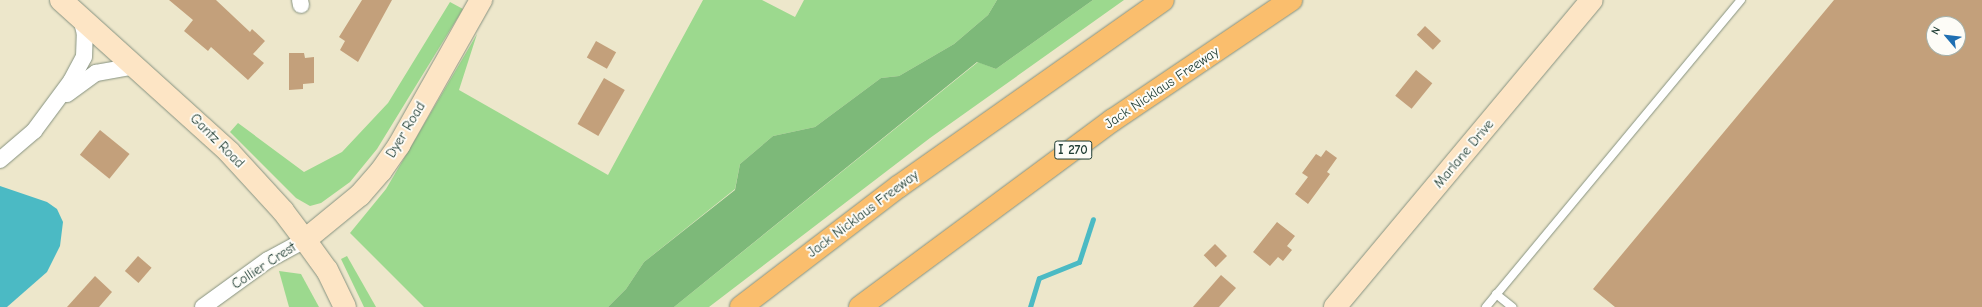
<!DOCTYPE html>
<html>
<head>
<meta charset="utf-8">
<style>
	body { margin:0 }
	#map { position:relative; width:1982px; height:307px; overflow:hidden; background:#ede7cb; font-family:"Comic Neue",sans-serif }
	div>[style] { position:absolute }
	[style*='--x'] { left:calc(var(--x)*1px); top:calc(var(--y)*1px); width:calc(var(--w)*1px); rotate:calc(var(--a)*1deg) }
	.green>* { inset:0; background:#9cd98e }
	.forest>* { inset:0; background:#7db979 }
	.water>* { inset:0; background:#4bbac4 }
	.stream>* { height:5px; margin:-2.5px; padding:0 2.5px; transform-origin:2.5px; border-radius:2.5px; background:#4bbac4 }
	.building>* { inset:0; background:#c3a07b; transform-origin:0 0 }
	.roads { filter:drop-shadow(0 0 1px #869280) drop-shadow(0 0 1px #869280) }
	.lane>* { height:8px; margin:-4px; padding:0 4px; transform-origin:4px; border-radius:4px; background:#fff }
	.street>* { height:16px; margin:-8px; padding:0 8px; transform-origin:8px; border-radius:8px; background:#fff }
	.secondary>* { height:22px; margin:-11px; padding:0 11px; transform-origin:11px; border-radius:11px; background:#fde5c5 }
	.highway>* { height:22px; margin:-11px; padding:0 11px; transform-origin:11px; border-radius:11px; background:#fabe6d }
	span { translate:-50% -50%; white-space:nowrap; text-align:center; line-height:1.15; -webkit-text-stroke:4px #fdfcf7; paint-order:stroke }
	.shield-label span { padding:1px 3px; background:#fdfcf7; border:1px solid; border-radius:3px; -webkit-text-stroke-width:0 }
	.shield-label { font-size:13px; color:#1f3d34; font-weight:700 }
	.street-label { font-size:14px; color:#1f3d34 }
	.north { position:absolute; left:1926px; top:16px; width:40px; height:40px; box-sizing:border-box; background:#fdfcf7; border:1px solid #a4b0a9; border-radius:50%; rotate:298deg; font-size:11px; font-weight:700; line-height:16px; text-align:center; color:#1f3d34 }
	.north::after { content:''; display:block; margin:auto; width:14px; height:18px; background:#1f6fb2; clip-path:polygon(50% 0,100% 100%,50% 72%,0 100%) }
</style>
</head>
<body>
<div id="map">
	<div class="green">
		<i style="clip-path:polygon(703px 0,762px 0,795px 17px,804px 0,997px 0,988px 15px,954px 44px,899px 76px,881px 78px,815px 127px,773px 136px,740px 164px,735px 189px,644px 262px,626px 289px,608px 307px,424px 307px,350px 233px,386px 189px,477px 34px,459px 90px,608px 175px)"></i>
		<i style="clip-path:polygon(1093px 0,1124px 0,930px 138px,709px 307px,674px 307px,978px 62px,996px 69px)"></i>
		<i style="clip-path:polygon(450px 2px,463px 9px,377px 149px,350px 182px,321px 203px,310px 206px,296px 198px,230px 132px,238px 123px,304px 172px,342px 152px,388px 103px)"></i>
		<i style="clip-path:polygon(347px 256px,376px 307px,364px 307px,341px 259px)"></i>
		<i style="clip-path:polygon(279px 271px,301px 274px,319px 307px,289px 307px)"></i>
	</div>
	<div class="forest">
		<i style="clip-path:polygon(997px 0,1093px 0,996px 69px,977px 62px,674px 307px,608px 307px,626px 289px,644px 262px,735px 190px,740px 164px,773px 136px,815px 127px,881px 78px,899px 76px,954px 44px,988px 15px)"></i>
	</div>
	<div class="water">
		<i style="clip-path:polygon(0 186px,47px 202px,57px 209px,63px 222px,60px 246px,47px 272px,7px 307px,0 307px)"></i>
	</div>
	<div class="stream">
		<i style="--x:1030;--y:307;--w:30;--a:-73"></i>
		<i style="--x:1039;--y:278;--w:43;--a:-21.8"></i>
		<i style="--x:1079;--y:262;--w:45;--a:-72"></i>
	</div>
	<div class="building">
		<i style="clip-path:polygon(169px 0,216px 0,250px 32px,252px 29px,265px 41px,253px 54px,264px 63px,248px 80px,211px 47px,208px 51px,184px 31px,193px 20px)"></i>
		<i style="clip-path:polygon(362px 0,392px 0,358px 62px,340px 50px,345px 41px,339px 37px)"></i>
		<i style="clip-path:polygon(evenodd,1834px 0,1982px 0,1982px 307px,1615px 307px,1593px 289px,1834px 0,1934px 24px,1958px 24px,1958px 48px,1934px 48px,1934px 24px)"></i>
		<i style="left:1425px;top:26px;width:22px;height:12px;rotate:43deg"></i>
		<i style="left:596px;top:41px;width:23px;height:19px;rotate:29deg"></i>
		<i style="clip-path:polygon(289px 53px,304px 53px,305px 58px,314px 57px,314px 83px,303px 84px,303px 89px,289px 90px)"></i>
		<i style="left:1416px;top:70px;width:21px;height:33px;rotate:39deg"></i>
		<i style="left:604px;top:78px;width:24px;height:53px;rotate:30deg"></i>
		<i style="left:100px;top:130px;width:38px;height:32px;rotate:39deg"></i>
		<i style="clip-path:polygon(1326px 150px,1337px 158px,1327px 172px,1330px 174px,1308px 204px,1295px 194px,1308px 177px,1302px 173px,1316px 154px,1321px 157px)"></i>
		<i style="clip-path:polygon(1277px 222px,1295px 236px,1287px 246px,1292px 250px,1283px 261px,1278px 257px,1270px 266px,1253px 252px)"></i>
		<i style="left:1215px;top:244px;width:17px;height:16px;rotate:45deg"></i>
		<i style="left:138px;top:256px;width:18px;height:20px;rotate:41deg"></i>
		<i style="clip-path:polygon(1221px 275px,1236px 288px,1219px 307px,1193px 307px)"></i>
		<i style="clip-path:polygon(95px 276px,112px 292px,99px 307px,67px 307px)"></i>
	</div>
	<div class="roads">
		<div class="lane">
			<i style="--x:1496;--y:294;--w:21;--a:39"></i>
			<i style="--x:1486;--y:307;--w:399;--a:-50.3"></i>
		</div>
		<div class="street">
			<i style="--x:300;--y:0;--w:5;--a:79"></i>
			<i style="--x:67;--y:94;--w:36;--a:-36"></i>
			<i style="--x:96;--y:73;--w:41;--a:-9.9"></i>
			<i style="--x:0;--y:160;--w:45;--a:-40.5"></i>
			<i style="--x:34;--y:131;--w:62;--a:-53.5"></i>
			<i style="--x:71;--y:81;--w:27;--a:-62"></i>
			<i style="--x:84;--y:57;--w:23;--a:-88"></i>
			<i style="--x:85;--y:34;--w:16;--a:-104"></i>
			<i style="--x:203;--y:307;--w:80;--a:-35.9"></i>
			<i style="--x:268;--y:260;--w:42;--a:-28.4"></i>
		</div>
		<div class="secondary">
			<i style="--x:61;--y:0;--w:227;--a:42.1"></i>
			<i style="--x:229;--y:152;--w:80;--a:47.5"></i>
			<i style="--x:283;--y:211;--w:36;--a:53"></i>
			<i style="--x:305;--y:240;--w:37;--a:54"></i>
			<i style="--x:327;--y:270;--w:41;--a:64.1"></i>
			<i style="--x:305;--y:240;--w:71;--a:-39.3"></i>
			<i style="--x:360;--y:195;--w:32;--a:-49"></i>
			<i style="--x:381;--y:171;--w:32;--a:-55"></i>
			<i style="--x:399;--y:145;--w:167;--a:-60.5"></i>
			<i style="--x:1335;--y:307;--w:400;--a:-50.1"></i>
		</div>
		<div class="highway">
			<i style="--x:741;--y:307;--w:198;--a:-37.4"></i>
			<i style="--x:898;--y:187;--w:324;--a:-35.2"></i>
			<i style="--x:860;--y:307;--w:315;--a:-36.5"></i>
			<i style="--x:1113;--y:120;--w:215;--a:-34"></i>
		</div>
	</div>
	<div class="shield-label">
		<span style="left:1073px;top:150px">I 270</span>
	</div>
	<div class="street-label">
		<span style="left:1162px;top:88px;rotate:-34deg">Jack Nicklaus Freeway</span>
		<span style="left:406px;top:130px;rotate:-59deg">Dyer Road</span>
		<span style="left:217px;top:141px;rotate:45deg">Gantz Road</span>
		<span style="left:1464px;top:154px;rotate:-50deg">Marlane Drive</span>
		<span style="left:863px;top:214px;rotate:-37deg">Jack Nicklaus Freeway</span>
		<span style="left:264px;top:266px;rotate:-33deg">Collier Crest</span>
	</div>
	<div class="north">N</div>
</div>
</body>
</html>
